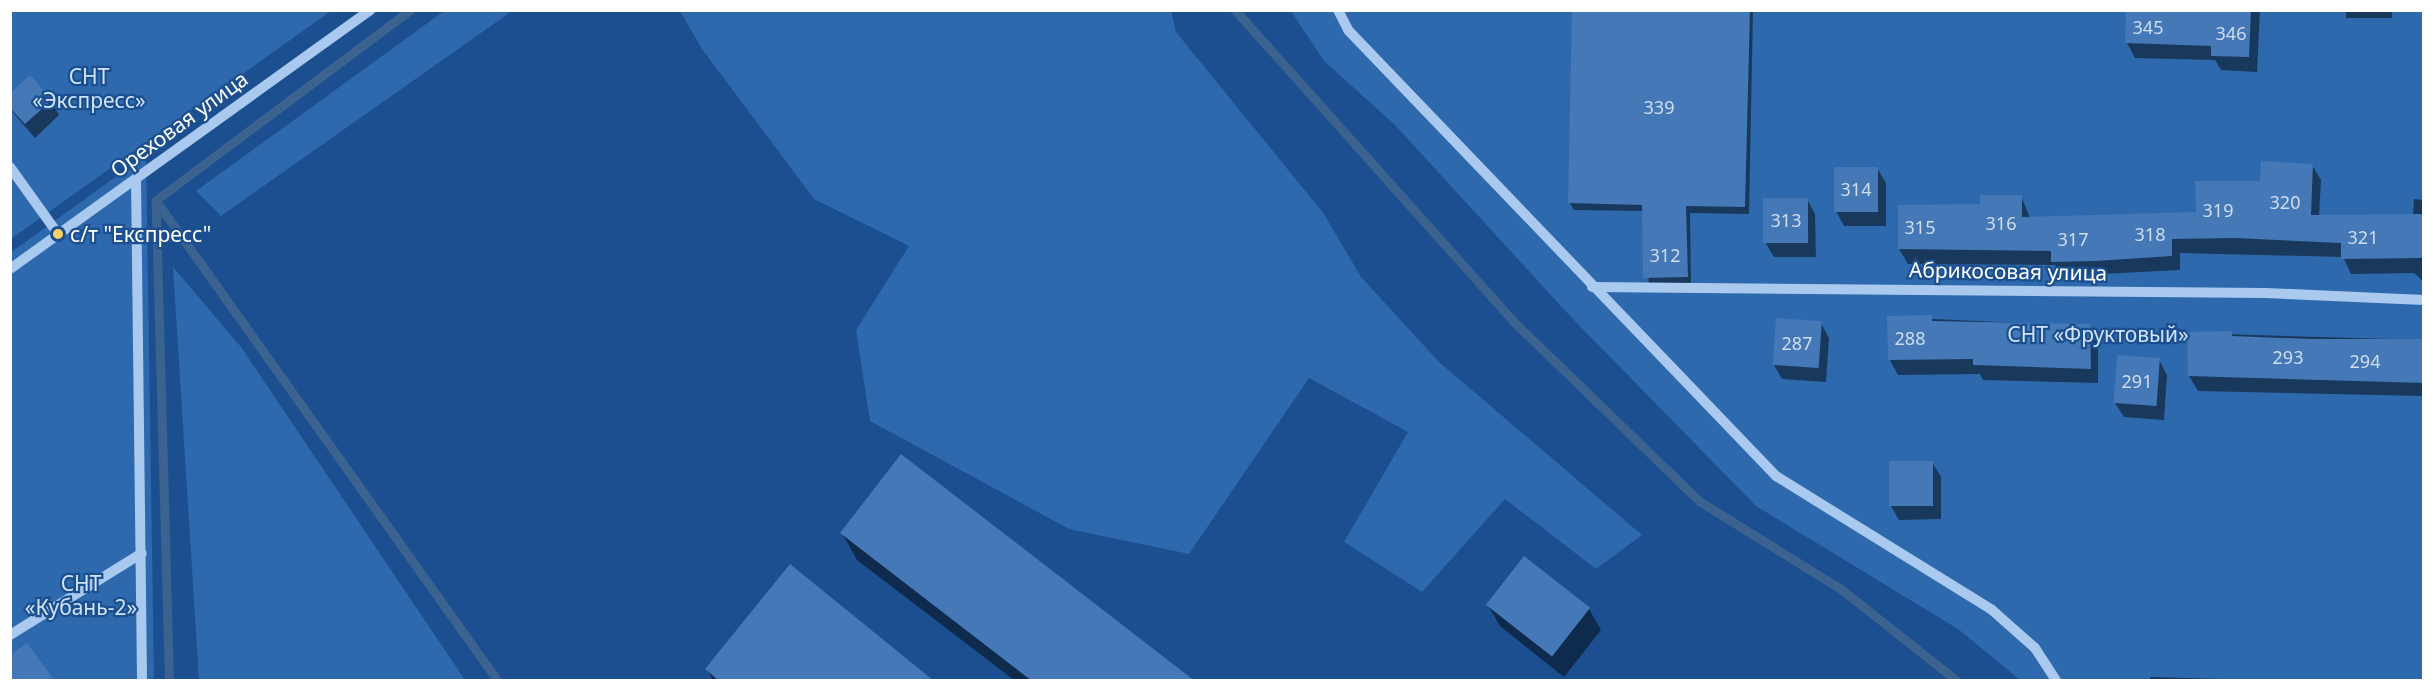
<!DOCTYPE html>
<html>
<head>
<meta charset="utf-8">
<style>
	body { margin:0 }
	#map { position:relative; width:2434px; height:691px; overflow:hidden; background:#1b4f8f; font-family:"Noto Sans",sans-serif }
	div>[style] { position:absolute }
	[style*='--x'] { left:calc(var(--x)*1px); top:calc(var(--y)*1px); width:calc(var(--w)*1px); rotate:calc(var(--a)*1deg) }
	.green>* { inset:0; background:#2e69ad }
	.shadow>* { inset:0; background:#0007; transform-origin:0 0 }
	.stream>* { height:9px; margin:-4.5px; padding:0 4.5px; transform-origin:4.5px; border-radius:4.5px; background:#3c6290 }
	.building>* { inset:0; background:#4478b7; transform-origin:0 0 }
	.minor>* { height:10px; margin:-5px; padding:0 5px; transform-origin:5px; border-radius:5px; background:#a9c9ee }
	.dots>* { width:16px; height:16px; translate:-50% -50%; box-sizing:border-box; border:3px solid #1b4f8f; border-radius:50% }
	span { translate:-50% -50%; white-space:nowrap; text-align:center; line-height:1.15; -webkit-text-stroke:4.5px #1b4f8f; paint-order:stroke }
	.number-label { font-size:18px; color:#d0dded }
	.number-label span { -webkit-text-stroke-width:0 }
	.park-label { font-size:21px; color:#cfe3fa }
	.street-label { font-size:21px; color:#fff }
	.poi-label { font-size:21px; color:#fff }
	.left { translate:0 -50%; text-align:left }
	.frame { position:absolute; inset:0; border:12px solid #fff; pointer-events:none }
</style>
</head>
<body>
<div id="map">
	<div class="green">
		<i style="clip-path:polygon(11px 11px,331px 11px,11px 239px)"></i>
		<i style="clip-path:polygon(444px 11px,512px 11px,221px 216px,196px 191px)"></i>
		<i style="clip-path:polygon(680px 11px,1171px 11px,1176px 32px,1324px 214px,1361px 277px,1439px 362px,1642px 535px,1596px 569px,1505px 499px,1422px 592px,1344px 542px,1408px 432px,1309px 378px,1189px 554px,1069px 529px,870px 421px,856px 330px,909px 246px,814px 199px,702px 49px)"></i>
		<i style="clip-path:polygon(1291px 11px,2423px 11px,2423px 680px,2020px 680px,1958px 629px,1756px 506px,1570px 316px,1395px 125px,1324px 61px)"></i>
		<i style="clip-path:polygon(146px 155px,154px 680px,11px 680px,10px 253px)"></i>
		<i style="clip-path:polygon(173px 267px,241px 347px,465px 680px,199px 680px)"></i>
	</div>
	<div class="shadow">
		<i style="clip-path:polygon(1574px 10px,1753px 10px,1749px 214px,1690px 213px,1691px 284px,1649px 285px,1644px 211px,1574px 210px,1569px 202px)"></i>
		<i style="clip-path:polygon(2128px 10px,2260px 10px,2257px 72px,2221px 70px,2215px 60px,2135px 58px,2127px 43px)"></i>
		<i style="left:2346px;top:10px;width:46px;height:8px"></i>
		<i style="clip-path:polygon(10px 95px,51px 101px,59px 115px,35px 138px,10px 109px)"></i>
		<i style="clip-path:polygon(2312px 165px,2321px 180px,2319px 217px,2413px 216px,2414px 199px,2424px 200px,2424px 282px,2414px 273px,2351px 274px,2343px 257px,2180px 253px,2180px 270px,2061px 276px,2055px 265px,1908px 264px,1899px 249px,1982px 205px,2021px 196px,2030px 218px,2197px 213px)"></i>
		<i style="clip-path:polygon(1877px 168px,1886px 183px,1886px 226px,1844px 226px,1836px 211px)"></i>
		<i style="clip-path:polygon(1807px 199px,1815px 214px,1816px 257px,1774px 257px,1765px 242px)"></i>
		<i style="clip-path:polygon(1889px 317px,2089px 326px,2098px 341px,2098px 383px,1983px 380px,1980px 374px,1898px 375px,1890px 360px)"></i>
		<i style="clip-path:polygon(1821px 323px,1829px 338px,1826px 382px,1782px 379px,1774px 365px)"></i>
		<i style="clip-path:polygon(2189px 333px,2424px 340px,2424px 396px,2198px 391px,2189px 376px)"></i>
		<i style="clip-path:polygon(2159px 360px,2167px 375px,2164px 420px,2124px 417px,2115px 403px)"></i>
		<i style="clip-path:polygon(1932px 462px,1941px 477px,1941px 519px,1899px 520px,1891px 506px)"></i>
		<i style="clip-path:polygon(842px 533px,1193px 680px,1014px 680px,857px 560px)"></i>
		<i style="clip-path:polygon(1488px 605px,1589px 609px,1601px 630px,1564px 677px,1500px 626px)"></i>
		<i style="clip-path:polygon(707px 669px,931px 680px,713px 680px)"></i>
		<i style="clip-path:polygon(2150px 677px,2256px 680px,2150px 680px)"></i>
	</div>
	<div class="stream">
		<i style="--x:1235;--y:10;--w:424;--a:48.2"></i>
		<i style="--x:1518;--y:326;--w:252;--a:44"></i>
		<i style="--x:1699;--y:501;--w:167;--a:31.8"></i>
		<i style="--x:1841;--y:589;--w:147;--a:38.4"></i>
		<i style="--x:156;--y:201;--w:588;--a:54.55"></i>
		<i style="--x:169;--y:680;--w:480;--a:-91.6"></i>
		<i style="--x:156;--y:200;--w:317;--a:-36.8"></i>
	</div>
	<div class="building">
		<i style="clip-path:polygon(1572px 10px,1750px 10px,1745px 207px,1686px 206px,1688px 277px,1643px 278px,1642px 205px,1568px 203px)"></i>
		<i style="clip-path:polygon(2126px 10px,2251px 10px,2249px 57px,2211px 56px,2211px 46px,2125px 43px)"></i>
		<i style="clip-path:polygon(30px 75px,52px 100px,25px 124px,10px 108px,10px 93px)"></i>
		<i style="clip-path:polygon(2261px 161px,2313px 164px,2311px 215px,2424px 214px,2424px 258px,2341px 259px,2341px 243px,2235px 238px,2172px 239px,2172px 256px,2096px 261px,2051px 262px,2051px 251px,1898px 249px,1898px 205px,1980px 204px,1980px 195px,2022px 195px,2022px 217px,2196px 212px,2195px 181px,2260px 181px)"></i>
		<i style="left:1834px;top:167px;width:44px;height:45px"></i>
		<i style="left:1763px;top:198px;width:45px;height:45px"></i>
		<i style="clip-path:polygon(1932px 315px,1932px 321px,2090px 324px,2091px 369px,1973px 365px,1973px 359px,1888px 360px,1887px 316px)"></i>
		<i style="left:1776px;top:318px;width:46px;height:47px;rotate:4deg"></i>
		<i style="clip-path:polygon(2232px 331px,2232px 336px,2310px 339px,2424px 339px,2424px 383px,2188px 376px,2187px 332px)"></i>
		<i style="left:2117px;top:355px;width:43px;height:48px;rotate:4deg"></i>
		<i style="clip-path:polygon(901px 454px,1195px 681px,1032px 681px,840px 533px)"></i>
		<i style="left:1889px;top:461px;width:44px;height:45px"></i>
		<i style="left:1524px;top:556px;width:84px;height:62px;rotate:38deg"></i>
		<i style="clip-path:polygon(790px 564px,934px 681px,719px 681px,705px 669px)"></i>
		<i style="clip-path:polygon(27px 643px,55px 681px,10px 681px,10px 655px)"></i>
	</div>
	<div class="minor">
		<i style="--x:1338;--y:10;--w:22;--a:63"></i>
		<i style="--x:1348;--y:30;--w:618;--a:46.18"></i>
		<i style="--x:1776;--y:476;--w:254;--a:31.8"></i>
		<i style="--x:1992;--y:610;--w:57;--a:41.5"></i>
		<i style="--x:2035;--y:648;--w:38;--a:57"></i>
		<i style="--x:10;--y:167;--w:82;--a:54.4"></i>
		<i style="--x:136;--y:179;--w:501;--a:89.31"></i>
		<i style="--x:10;--y:269;--w:444;--a:-35.7"></i>
		<i style="--x:1592;--y:287;--w:674;--a:0.51"></i>
		<i style="--x:2266;--y:293;--w:158;--a:2.5"></i>
		<i style="--x:10;--y:635;--w:155;--a:-31.8"></i>
	</div>
	<div class="dots">
		<i style="left:58px;top:234px;background:#ffd166"></i>
	</div>
	<div class="number-label">
		<span style="left:2148px;top:27px">345</span>
		<span style="left:2231px;top:33px">346</span>
		<span style="left:1659px;top:107px">339</span>
		<span style="left:1856px;top:189px">314</span>
		<span style="left:2285px;top:202px">320</span>
		<span style="left:2218px;top:210px">319</span>
		<span style="left:1786px;top:220px">313</span>
		<span style="left:2001px;top:223px">316</span>
		<span style="left:1920px;top:227px">315</span>
		<span style="left:2150px;top:234px">318</span>
		<span style="left:2363px;top:237px">321</span>
		<span style="left:2073px;top:239px">317</span>
		<span style="left:1665px;top:255px">312</span>
		<span style="left:1910px;top:338px">288</span>
		<span style="left:1797px;top:343px">287</span>
		<span style="left:2288px;top:357px">293</span>
		<span style="left:2365px;top:361px">294</span>
		<span style="left:2137px;top:381px">291</span>
	</div>
	<div class="park-label">
		<span style="left:89px;top:88px">СНТ<br>«Экспресс»</span>
		<span style="left:2098px;top:334px">СНТ «Фруктовый»</span>
		<span style="left:81px;top:595px">СНТ<br>«Кубань-2»</span>
	</div>
	<div class="street-label">
		<span style="left:179px;top:124px;rotate:-36deg">Ореховая улица</span>
		<span style="left:2008px;top:271px;rotate:1deg">Абрикосовая улица</span>
	</div>
	<div class="poi-label">
		<span class="left" style="left:70px;top:234px">с/т "Експресс"</span>
	</div>
	<div class="frame"></div>
</div>
</body>
</html>
